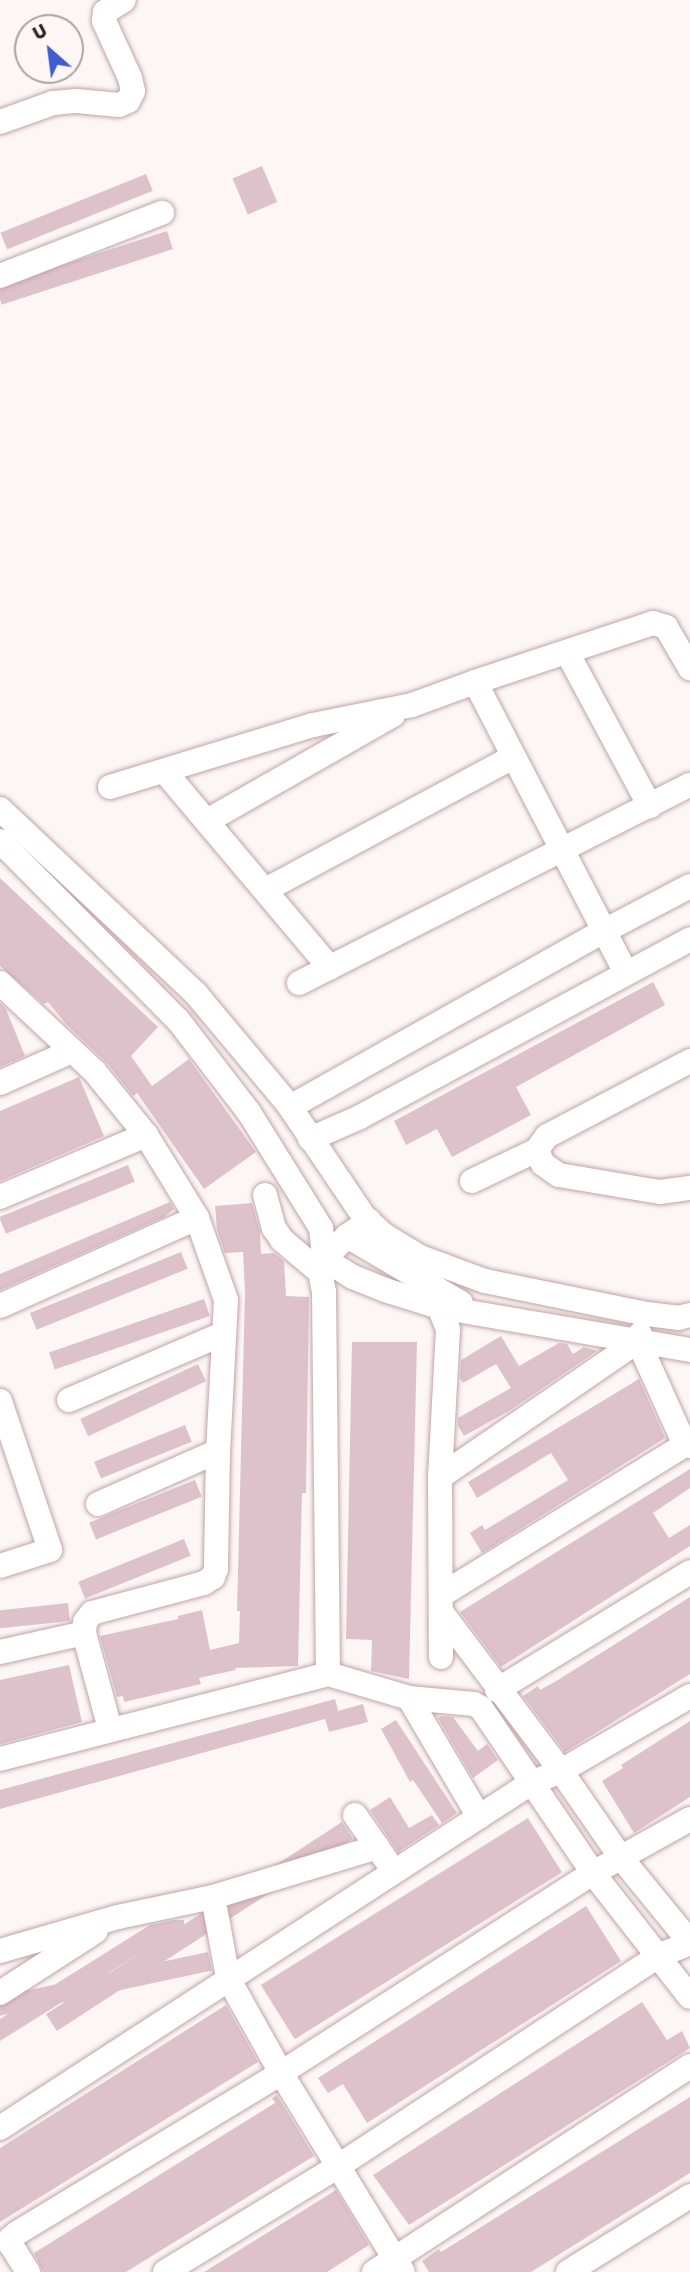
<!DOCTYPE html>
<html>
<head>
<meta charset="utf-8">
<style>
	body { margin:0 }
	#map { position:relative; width:690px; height:2272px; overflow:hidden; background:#fcf6f5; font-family:Jost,sans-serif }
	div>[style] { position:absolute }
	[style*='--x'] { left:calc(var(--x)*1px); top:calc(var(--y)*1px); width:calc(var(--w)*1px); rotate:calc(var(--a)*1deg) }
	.building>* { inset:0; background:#dec2cb; transform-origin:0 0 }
	.roads { filter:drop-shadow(0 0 2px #c1a4a4) drop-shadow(0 0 2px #c1a4a4) }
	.minor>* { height:24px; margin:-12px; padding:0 12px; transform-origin:12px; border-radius:12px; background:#fff }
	span { translate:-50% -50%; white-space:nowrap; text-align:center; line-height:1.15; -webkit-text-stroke:6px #fcf6f5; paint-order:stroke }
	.north { position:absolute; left:14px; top:14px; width:70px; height:70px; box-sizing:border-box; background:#fcf6f5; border:2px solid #aba3a2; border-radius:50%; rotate:332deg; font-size:19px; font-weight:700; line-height:28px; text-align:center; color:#312626 }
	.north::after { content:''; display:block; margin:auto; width:24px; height:32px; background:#405dd0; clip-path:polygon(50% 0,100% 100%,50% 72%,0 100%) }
</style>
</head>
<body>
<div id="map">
	<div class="building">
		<i style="left:262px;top:166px;width:39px;height:32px;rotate:67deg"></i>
		<i style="left:146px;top:174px;width:18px;height:157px;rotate:68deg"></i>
		<i style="left:167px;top:231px;width:19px;height:180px;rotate:72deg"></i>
		<i style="clip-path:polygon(0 878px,158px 1027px,131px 1056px,152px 1086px,189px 1059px,256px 1152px,204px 1189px,137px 1093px,133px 1096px,107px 1063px,66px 1024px,48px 1002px,44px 1004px,0 966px)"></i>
		<i style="clip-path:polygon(653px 982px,665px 1005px,516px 1087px,531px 1115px,452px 1157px,437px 1129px,406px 1145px,394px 1121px)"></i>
		<i style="clip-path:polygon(0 1003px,6px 1009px,25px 1056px,0 1067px)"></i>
		<i style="clip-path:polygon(79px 1077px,104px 1136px,0 1181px,0 1111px)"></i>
		<i style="left:128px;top:1165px;width:18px;height:139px;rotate:68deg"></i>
		<i style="clip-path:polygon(170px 1202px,174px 1209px,164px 1217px,0 1290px,0 1274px)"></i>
		<i style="clip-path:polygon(252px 1203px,260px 1232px,261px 1254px,274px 1253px,284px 1261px,286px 1296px,309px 1297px,306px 1493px,302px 1493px,298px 1666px,235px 1668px,236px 1670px,199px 1678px,201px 1684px,124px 1702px,123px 1696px,117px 1697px,100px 1636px,178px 1619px,178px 1616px,202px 1610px,210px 1650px,239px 1643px,240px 1611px,237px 1611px,245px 1292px,243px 1252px,225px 1253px,217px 1230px,215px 1206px)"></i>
		<i style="left:181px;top:1252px;width:18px;height:163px;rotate:68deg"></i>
		<i style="left:204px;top:1299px;width:18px;height:164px;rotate:71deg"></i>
		<i style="clip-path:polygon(501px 1336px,519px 1366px,559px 1343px,567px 1344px,573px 1354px,584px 1347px,597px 1351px,509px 1411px,464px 1436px,458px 1426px,458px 1418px,511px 1388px,496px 1364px,463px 1383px,460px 1378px,461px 1360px)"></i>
		<i style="clip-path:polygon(352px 1342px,417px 1342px,409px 1679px,371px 1671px,372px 1640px,346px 1639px)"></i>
		<i style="left:198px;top:1364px;width:19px;height:130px;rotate:65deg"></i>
		<i style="clip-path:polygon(639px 1379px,665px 1438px,482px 1553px,470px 1533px,482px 1525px,485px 1530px,568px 1480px,551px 1453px,477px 1498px,468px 1482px)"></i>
		<i style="left:185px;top:1425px;width:18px;height:98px;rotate:68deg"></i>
		<i style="clip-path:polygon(690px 1469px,690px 1488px,653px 1513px,669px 1538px,690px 1525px,690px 1546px,501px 1667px,460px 1612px)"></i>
		<i style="left:195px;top:1480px;width:18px;height:114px;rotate:68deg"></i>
		<i style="left:184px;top:1539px;width:18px;height:114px;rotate:68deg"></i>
		<i style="clip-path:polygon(690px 1597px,690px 1674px,565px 1752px,523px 1696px,538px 1686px,540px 1690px,558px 1680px)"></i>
		<i style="left:68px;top:1603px;width:18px;height:70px;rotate:84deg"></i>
		<i style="clip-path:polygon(69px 1665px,82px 1722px,0 1744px,0 1680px)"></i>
		<i style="clip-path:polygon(335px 1699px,338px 1711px,363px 1704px,368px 1722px,329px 1732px,325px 1719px,0 1809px,0 1790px)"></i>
		<i style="clip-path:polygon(442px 1716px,453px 1717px,478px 1751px,487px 1744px,498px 1760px,473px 1778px,438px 1718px)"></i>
		<i style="clip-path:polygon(396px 1720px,457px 1813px,442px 1823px,413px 1780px,410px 1782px,381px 1729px)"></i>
		<i style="clip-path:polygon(690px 1721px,690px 1797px,634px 1833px,602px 1781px,623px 1768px,621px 1765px)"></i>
		<i style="clip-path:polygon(390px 1797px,409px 1828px,432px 1815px,439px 1825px,398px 1852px,370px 1810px)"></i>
		<i style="left:528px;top:1818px;width:64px;height:315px;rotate:58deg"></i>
		<i style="left:342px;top:1822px;width:20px;height:353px;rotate:57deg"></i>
		<i style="clip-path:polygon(586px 1906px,621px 1961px,367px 2123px,343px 2084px,328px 2093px,318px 2078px)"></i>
		<i style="clip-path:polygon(174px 1920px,184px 1920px,184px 1947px,150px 1947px,0 2041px,0 2019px,150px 1925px)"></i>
		<i style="left:208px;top:1952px;width:19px;height:244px;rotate:78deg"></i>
		<i style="clip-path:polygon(642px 2002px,667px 2040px,682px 2031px,690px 2048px,409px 2225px,373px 2175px)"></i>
		<i style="clip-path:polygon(226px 2005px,258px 2062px,0 2222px,0 2148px)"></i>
		<i style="clip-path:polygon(277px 2095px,314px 2156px,126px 2272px,43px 2272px,34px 2253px,275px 2103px,272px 2098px)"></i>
		<i style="clip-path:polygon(690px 2097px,690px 2173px,531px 2272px,429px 2272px,422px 2261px,439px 2249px,441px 2252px)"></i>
		<i style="clip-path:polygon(336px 2190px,369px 2245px,327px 2272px,204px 2272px)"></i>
	</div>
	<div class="roads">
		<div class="minor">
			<i style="--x:0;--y:122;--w:56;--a:-19.7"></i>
			<i style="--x:53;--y:103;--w:24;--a:-5"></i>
			<i style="--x:77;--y:101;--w:42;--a:5.4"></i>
			<i style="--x:119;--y:105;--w:10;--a:-24"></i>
			<i style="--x:128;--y:101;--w:11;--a:-63"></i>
			<i style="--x:133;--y:91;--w:13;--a:-103"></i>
			<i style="--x:130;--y:78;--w:63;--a:-114.5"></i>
			<i style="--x:104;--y:21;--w:9;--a:-84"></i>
			<i style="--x:105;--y:12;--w:22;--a:-32"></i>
			<i style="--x:0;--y:276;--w:174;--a:-21.3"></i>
			<i style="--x:568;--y:654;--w:173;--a:61.7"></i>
			<i style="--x:165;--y:772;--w:256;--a:49.9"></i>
			<i style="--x:110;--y:787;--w:212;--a:-17"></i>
			<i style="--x:313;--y:725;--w:101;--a:-11.4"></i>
			<i style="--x:412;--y:705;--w:67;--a:-20.1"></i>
			<i style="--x:0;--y:809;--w:270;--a:43.3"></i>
			<i style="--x:196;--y:994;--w:143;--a:50.1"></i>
			<i style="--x:288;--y:1104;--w:138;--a:56"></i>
			<i style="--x:365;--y:1218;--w:25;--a:42"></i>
			<i style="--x:384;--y:1235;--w:42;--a:31.4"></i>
			<i style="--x:420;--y:1257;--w:69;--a:20.3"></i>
			<i style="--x:485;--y:1281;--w:165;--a:11.5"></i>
			<i style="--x:647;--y:1314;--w:31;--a:7"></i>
			<i style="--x:678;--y:1318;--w:12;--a:-14"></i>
			<i style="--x:207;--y:821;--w:214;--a:-29.7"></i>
			<i style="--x:0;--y:841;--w:252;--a:45.2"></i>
			<i style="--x:178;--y:1020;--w:118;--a:52.5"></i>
			<i style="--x:250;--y:1114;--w:134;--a:58.1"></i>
			<i style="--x:321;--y:1228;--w:31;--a:84"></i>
			<i style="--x:267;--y:889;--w:279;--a:-28.2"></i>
			<i style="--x:626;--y:973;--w:328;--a:-117.4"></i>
			<i style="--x:475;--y:682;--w:188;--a:-18.3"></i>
			<i style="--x:653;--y:623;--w:14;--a:17"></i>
			<i style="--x:666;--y:627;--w:48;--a:59.7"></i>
			<i style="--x:0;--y:983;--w:130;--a:43.1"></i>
			<i style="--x:95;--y:1072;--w:81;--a:51"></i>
			<i style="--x:146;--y:1135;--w:97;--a:58.4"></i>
			<i style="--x:197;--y:1218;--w:87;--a:70.5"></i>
			<i style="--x:226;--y:1300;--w:151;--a:93"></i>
			<i style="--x:218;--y:1451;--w:118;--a:91"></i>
			<i style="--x:216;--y:1569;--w:9;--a:111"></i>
			<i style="--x:213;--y:1577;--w:11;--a:146"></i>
			<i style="--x:204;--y:1583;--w:116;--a:165"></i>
			<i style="--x:92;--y:1613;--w:11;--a:128"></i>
			<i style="--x:85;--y:1622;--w:11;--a:95"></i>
			<i style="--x:84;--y:1633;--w:99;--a:74.8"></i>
			<i style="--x:299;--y:983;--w:438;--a:-26.9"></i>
			<i style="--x:690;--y:1061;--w:161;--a:152.3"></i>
			<i style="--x:547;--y:1136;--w:17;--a:126"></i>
			<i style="--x:537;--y:1150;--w:15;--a:67"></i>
			<i style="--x:543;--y:1164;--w:19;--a:35"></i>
			<i style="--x:559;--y:1175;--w:102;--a:9.6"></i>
			<i style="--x:660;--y:1192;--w:30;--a:-8"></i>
			<i style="--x:0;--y:1083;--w:79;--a:-24"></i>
			<i style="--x:290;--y:1107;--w:360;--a:-29.3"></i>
			<i style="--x:604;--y:931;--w:97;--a:-27.6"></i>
			<i style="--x:310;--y:1139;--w:55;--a:-23.7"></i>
			<i style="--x:360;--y:1117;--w:375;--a:-28.3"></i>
			<i style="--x:472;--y:1181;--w:72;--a:-25.5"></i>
			<i style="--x:265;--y:1195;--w:34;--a:75"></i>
			<i style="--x:274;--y:1228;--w:14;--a:56"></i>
			<i style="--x:282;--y:1240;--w:50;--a:40.1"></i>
			<i style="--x:0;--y:1197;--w:159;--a:-23"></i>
			<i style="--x:347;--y:1236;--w:132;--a:30.4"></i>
			<i style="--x:324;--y:1259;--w:34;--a:32"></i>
			<i style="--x:353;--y:1277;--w:35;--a:22"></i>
			<i style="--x:385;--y:1290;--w:57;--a:17.5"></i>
			<i style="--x:439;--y:1307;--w:255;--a:9.7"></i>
			<i style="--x:0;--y:1306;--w:216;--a:-24.1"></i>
			<i style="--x:439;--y:1307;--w:24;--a:68"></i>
			<i style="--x:448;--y:1329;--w:148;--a:93.1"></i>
			<i style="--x:440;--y:1477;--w:180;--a:89.7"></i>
			<i style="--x:638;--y:1341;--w:114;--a:65.7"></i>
			<i style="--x:685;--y:1445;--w:5;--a:11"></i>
			<i style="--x:69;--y:1400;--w:167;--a:-23.3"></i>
			<i style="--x:0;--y:1401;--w:157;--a:71.4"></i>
			<i style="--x:50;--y:1550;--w:52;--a:162.3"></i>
			<i style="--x:440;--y:1477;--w:240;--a:-34.5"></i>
			<i style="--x:638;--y:1341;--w:7;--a:-74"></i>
			<i style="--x:98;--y:1504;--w:131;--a:-23.8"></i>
			<i style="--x:441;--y:1595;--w:286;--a:-31.6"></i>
			<i style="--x:442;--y:1613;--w:198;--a:53"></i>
			<i style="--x:561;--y:1771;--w:107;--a:55.3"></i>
			<i style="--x:622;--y:1859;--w:107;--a:50.7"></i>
			<i style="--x:0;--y:1652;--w:86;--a:-12.7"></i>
			<i style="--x:328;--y:1674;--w:382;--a:-90.6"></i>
			<i style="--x:324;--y:1292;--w:20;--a:-101"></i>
			<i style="--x:320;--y:1272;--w:14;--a:-73"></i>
			<i style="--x:324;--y:1259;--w:33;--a:-45"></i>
			<i style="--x:347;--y:1236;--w:27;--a:-34"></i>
			<i style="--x:497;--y:1690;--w:226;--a:-31.4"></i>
			<i style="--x:409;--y:1698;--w:138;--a:59.5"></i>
			<i style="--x:0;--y:1759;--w:339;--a:-14.5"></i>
			<i style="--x:328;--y:1674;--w:84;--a:16.5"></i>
			<i style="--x:409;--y:1698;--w:65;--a:5.3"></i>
			<i style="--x:474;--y:1704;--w:8;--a:30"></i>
			<i style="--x:481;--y:1708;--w:199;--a:55.8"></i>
			<i style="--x:593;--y:1873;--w:157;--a:52"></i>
			<i style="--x:355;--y:1815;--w:55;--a:55.4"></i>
			<i style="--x:213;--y:1897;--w:82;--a:79.5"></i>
			<i style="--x:228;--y:1978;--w:109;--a:60.8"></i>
			<i style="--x:281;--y:2073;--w:233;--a:58.5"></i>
			<i style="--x:0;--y:1951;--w:123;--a:-16.1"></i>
			<i style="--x:118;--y:1917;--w:97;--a:-11.9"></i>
			<i style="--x:213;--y:1897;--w:172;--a:-16.9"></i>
			<i style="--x:0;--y:1993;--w:114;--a:-32.9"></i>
			<i style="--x:0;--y:2128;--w:633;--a:-33.01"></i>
			<i style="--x:531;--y:1783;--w:32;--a:-22"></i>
			<i style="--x:561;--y:1771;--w:149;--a:-30.2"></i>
			<i style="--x:28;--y:2272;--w:32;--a:-122"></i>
			<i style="--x:11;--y:2245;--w:7;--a:-90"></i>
			<i style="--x:11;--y:2238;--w:8;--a:-40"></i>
			<i style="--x:17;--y:2233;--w:309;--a:-31.2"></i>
			<i style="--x:281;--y:2073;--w:371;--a:-32.7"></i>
			<i style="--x:593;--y:1873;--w:111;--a:-29.1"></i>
			<i style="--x:165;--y:2272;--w:202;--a:-31.4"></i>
			<i style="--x:337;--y:2167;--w:384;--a:-33.3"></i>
			<i style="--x:658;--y:1956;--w:35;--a:-22"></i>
			<i style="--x:374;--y:2272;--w:377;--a:-33.1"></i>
			<i style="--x:568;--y:2272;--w:144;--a:-31.9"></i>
		</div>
	</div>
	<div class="north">U</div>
</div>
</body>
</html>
